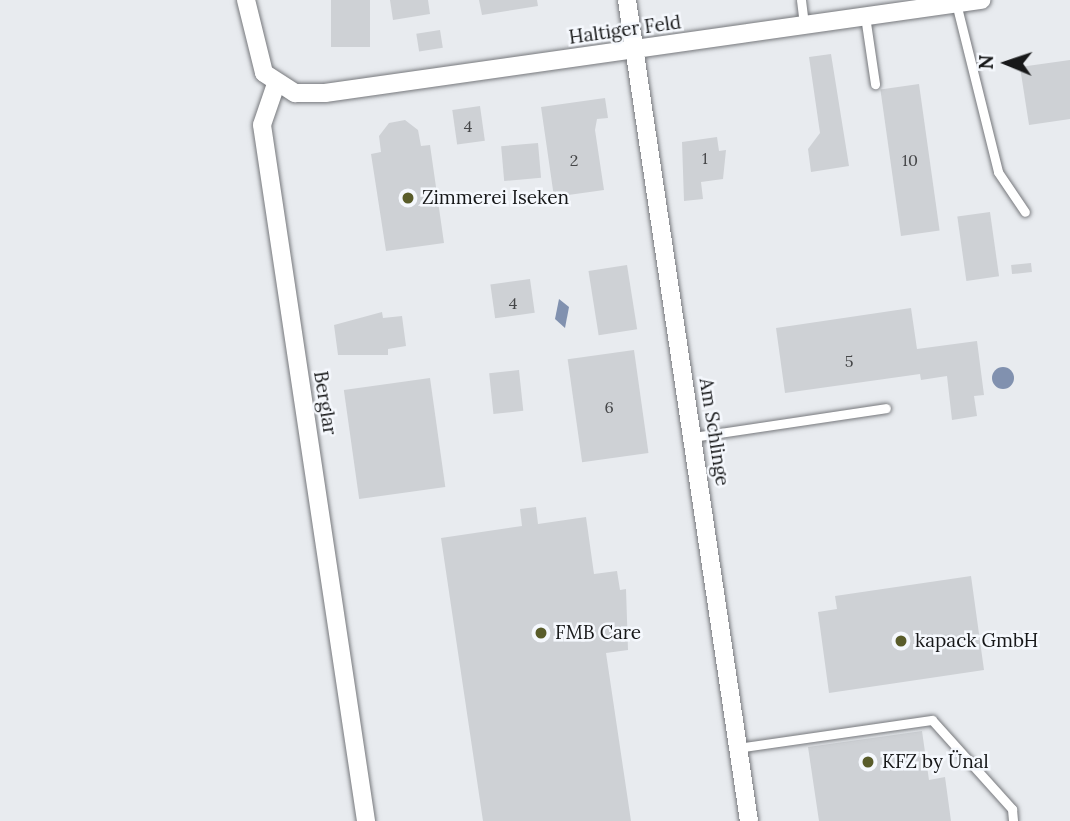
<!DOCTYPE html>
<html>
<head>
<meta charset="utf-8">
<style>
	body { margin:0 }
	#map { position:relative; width:1070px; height:821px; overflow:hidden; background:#e8ebef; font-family:Lora,serif }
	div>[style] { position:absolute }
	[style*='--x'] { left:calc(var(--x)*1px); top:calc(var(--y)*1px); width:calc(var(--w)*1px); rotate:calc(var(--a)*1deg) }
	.water>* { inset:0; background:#8191af }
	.round { border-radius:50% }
	.building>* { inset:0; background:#ced1d5; transform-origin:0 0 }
	.roads { filter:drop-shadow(0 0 2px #76787c) drop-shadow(0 0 2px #76787c) }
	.lane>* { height:9px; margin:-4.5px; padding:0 4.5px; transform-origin:4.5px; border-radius:4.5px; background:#fff }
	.street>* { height:18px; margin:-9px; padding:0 9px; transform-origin:9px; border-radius:9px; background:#fff }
	.dots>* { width:19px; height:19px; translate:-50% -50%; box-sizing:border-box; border:4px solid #f5f8fd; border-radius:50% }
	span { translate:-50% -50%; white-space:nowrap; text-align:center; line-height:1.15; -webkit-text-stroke:5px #f5f8fd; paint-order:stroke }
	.number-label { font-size:16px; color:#454648 }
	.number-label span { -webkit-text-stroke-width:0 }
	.street-label { font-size:19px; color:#171819 }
	.poi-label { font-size:19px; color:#171819 }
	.left { translate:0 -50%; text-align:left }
	.north { position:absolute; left:972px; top:28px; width:70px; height:70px; -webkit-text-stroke:5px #f5f8fd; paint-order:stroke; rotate:272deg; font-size:19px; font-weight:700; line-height:28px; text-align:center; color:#171819 }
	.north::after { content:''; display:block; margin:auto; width:24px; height:32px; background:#171819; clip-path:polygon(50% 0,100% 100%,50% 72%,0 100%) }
</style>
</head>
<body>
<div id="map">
	<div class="water">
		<i style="clip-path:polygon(559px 299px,569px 307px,565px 328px,555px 319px)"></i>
		<i class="round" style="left:992px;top:367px;width:22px;height:22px"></i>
	</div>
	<div class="building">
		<i style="left:331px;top:0;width:39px;height:47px"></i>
		<i style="clip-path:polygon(390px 0,428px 0,430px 14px,393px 20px)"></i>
		<i style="clip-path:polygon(479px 0,537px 0,538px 6px,482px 15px)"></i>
		<i style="left:440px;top:30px;width:18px;height:24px;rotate:81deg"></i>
		<i style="clip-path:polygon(831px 54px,849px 166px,811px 172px,808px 149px,820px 133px,809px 57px)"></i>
		<i style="clip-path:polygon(1070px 60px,1070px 119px,1029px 125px,1020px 67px)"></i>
		<i style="left:919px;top:84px;width:148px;height:39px;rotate:82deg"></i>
		<i style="clip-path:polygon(605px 98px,608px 118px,597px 119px,595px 130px,604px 190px,554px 197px,541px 107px)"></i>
		<i style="left:480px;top:106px;width:35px;height:28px;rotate:82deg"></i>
		<i style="clip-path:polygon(405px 120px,418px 130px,421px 146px,430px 145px,444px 243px,386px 251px,371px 154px,381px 152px,379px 136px,389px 123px)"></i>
		<i style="clip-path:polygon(717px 137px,719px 151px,726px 150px,723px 179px,701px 182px,703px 199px,684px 201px,682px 142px)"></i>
		<i style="left:538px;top:143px;width:35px;height:37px;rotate:85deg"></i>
		<i style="left:990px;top:212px;width:65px;height:33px;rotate:82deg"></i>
		<i style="left:1031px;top:263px;width:9px;height:20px;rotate:84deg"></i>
		<i style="left:627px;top:265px;width:65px;height:39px;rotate:81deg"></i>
		<i style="left:530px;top:279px;width:34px;height:40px;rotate:82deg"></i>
		<i style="clip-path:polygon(911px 308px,917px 349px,977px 341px,984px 395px,974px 396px,977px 416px,952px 420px,947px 376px,921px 380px,920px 374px,785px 393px,776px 328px)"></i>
		<i style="clip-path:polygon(382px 312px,383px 318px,402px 316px,406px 346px,388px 349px,388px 355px,338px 355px,334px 325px)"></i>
		<i style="left:634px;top:350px;width:104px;height:67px;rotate:82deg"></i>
		<i style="left:519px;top:370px;width:41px;height:30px;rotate:84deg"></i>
		<i style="left:430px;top:378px;width:110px;height:87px;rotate:82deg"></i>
		<i style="clip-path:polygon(536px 507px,538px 524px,586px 517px,594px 574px,617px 571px,620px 590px,626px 589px,628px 650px,606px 653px,631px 821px,483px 821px,441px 538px,522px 526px,520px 509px)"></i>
		<i style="clip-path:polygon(971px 576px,984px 670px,829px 693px,818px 612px,837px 609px,835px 596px)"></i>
		<i style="clip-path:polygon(922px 731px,929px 780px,945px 777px,951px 821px,819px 821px,808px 747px)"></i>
	</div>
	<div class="roads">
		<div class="lane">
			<i style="--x:801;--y:0;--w:25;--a:83"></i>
			<i style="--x:956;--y:3;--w:174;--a:76"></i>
			<i style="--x:998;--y:172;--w:48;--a:56"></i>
			<i style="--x:865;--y:16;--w:69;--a:81.6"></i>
			<i style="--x:693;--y:437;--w:195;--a:-8.5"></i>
			<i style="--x:737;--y:748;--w:197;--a:-8.2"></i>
			<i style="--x:932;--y:720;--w:120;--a:48"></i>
			<i style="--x:1012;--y:809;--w:12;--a:85"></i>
		</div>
		<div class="street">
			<i style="--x:246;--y:0;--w:75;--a:76.1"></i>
			<i style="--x:264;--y:73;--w:37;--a:33"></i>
			<i style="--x:295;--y:93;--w:30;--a:0"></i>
			<i style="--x:325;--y:93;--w:663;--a:-8.07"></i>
			<i style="--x:627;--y:0;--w:830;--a:81.55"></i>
			<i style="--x:276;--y:84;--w:43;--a:108.9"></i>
			<i style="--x:262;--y:125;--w:704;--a:81.5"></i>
		</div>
	</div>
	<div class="dots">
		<i style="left:408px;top:198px;background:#595c2a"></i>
		<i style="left:541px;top:633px;background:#595c2a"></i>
		<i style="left:901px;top:641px;background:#595c2a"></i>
		<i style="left:868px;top:762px;background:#595c2a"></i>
	</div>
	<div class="number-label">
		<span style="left:468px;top:126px">4</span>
		<span style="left:705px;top:158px">1</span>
		<span style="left:574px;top:160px">2</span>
		<span style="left:910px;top:160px">10</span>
		<span style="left:513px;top:303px">4</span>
		<span style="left:849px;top:361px">5</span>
		<span style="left:609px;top:407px">6</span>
	</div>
	<div class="street-label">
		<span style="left:625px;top:30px;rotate:-8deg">Haltiger Feld</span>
		<span style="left:325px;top:403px;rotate:81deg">Berglar</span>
		<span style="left:714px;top:432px;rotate:81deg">Am Schlinge</span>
	</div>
	<div class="poi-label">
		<span class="left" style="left:422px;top:198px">Zimmerei Iseken</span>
		<span class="left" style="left:555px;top:633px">FMB Care</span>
		<span class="left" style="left:915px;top:641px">kapack GmbH</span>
		<span class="left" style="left:882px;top:762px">KFZ by Ünal</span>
	</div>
	<div class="north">N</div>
</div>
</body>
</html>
